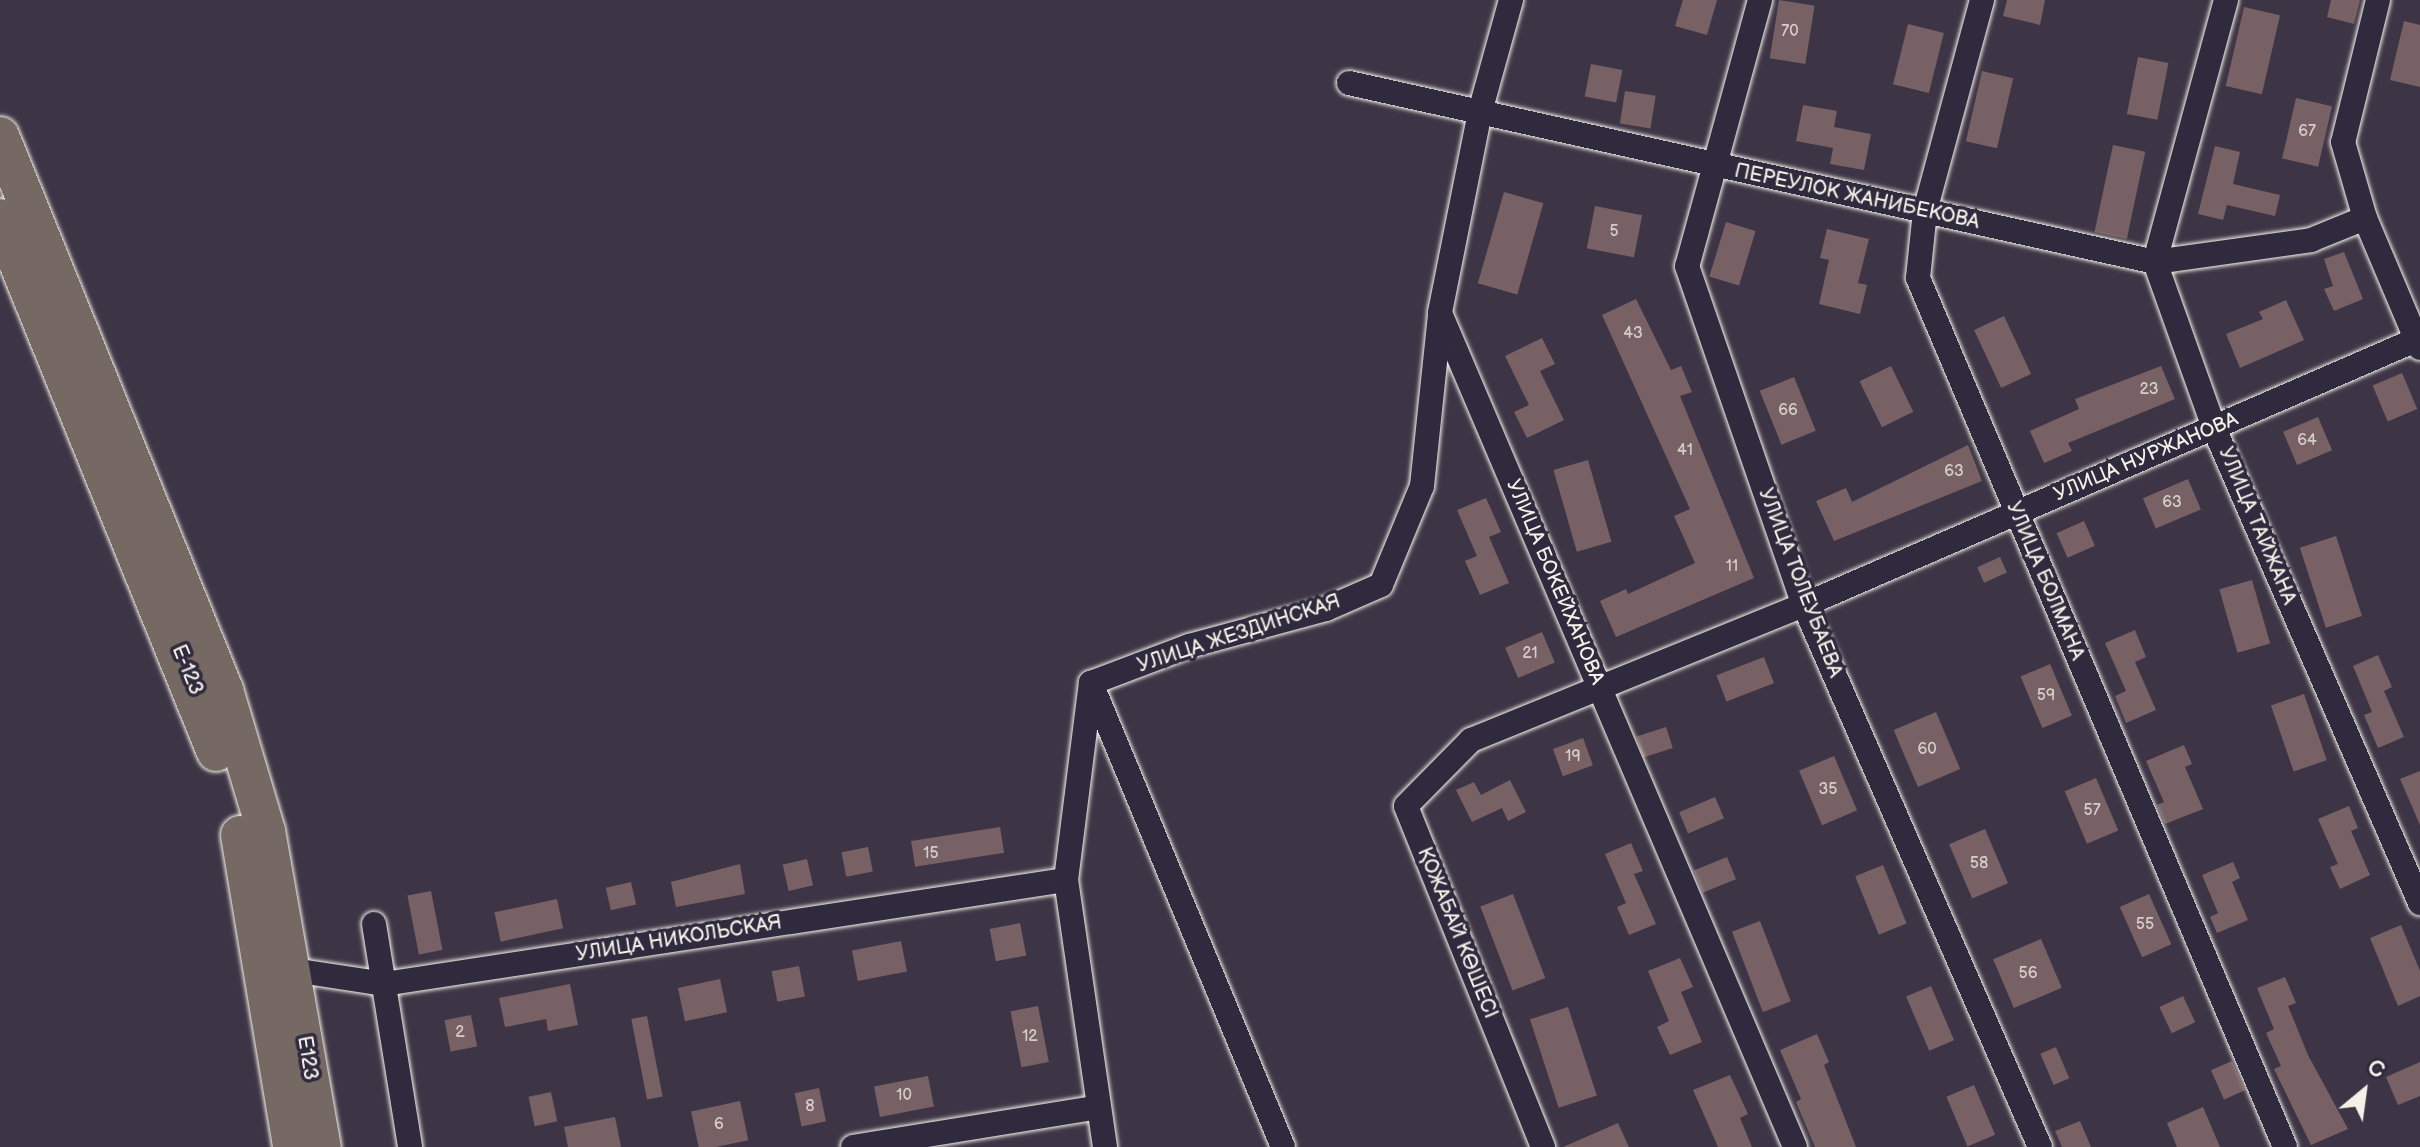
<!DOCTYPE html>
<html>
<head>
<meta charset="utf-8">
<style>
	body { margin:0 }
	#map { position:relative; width:2420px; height:1147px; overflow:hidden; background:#3d3545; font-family:"Balsamiq Sans",sans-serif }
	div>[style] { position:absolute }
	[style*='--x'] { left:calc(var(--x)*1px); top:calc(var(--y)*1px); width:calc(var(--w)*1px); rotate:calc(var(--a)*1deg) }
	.building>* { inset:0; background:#776164; transform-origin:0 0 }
	.roads { filter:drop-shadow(0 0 2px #f4f1e8) drop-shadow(0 0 2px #f4f1e8) }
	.minor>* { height:24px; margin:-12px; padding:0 12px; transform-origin:12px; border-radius:12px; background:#2f2a3d }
	.primary>* { height:38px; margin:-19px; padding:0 19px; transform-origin:19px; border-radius:19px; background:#766964 }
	span { translate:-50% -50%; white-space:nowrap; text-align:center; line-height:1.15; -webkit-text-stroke:7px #2f2a3d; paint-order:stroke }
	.number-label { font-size:16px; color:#d5cdc7 }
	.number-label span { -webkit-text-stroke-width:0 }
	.street-label { font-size:20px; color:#f4f1e8 }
	.north { position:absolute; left:2324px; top:1051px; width:80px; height:80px; -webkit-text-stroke:6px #2f2a3d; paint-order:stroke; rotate:29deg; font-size:22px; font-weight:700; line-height:32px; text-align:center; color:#f4f1e8 }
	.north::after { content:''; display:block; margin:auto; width:28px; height:36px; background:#f4f1e8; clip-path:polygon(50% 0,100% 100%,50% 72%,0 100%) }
</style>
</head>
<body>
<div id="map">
	<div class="building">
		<i style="clip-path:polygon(1683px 0,1717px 0,1707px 35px,1675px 26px)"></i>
		<i style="left:1779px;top:0;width:36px;height:59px;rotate:9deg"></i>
		<i style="clip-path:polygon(2007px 0,2045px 0,2040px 25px,2003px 16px)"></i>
		<i style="clip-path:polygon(2331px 0,2360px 0,2354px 24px,2327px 17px)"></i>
		<i style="left:2244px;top:7px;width:37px;height:81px;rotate:13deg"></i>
		<i style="clip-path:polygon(2404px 21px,2420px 25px,2420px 87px,2390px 80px)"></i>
		<i style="left:1908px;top:24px;width:37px;height:62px;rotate:14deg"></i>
		<i style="left:2138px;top:57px;width:31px;height:58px;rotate:11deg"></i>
		<i style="left:1591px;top:64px;width:32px;height:33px;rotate:11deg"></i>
		<i style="left:1982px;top:71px;width:32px;height:72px;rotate:13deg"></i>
		<i style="left:1625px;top:91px;width:31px;height:33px;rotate:9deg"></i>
		<i style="left:2296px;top:98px;width:37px;height:62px;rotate:13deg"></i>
		<i style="clip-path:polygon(1803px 105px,1837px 111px,1834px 127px,1871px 134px,1864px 170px,1830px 164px,1833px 148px,1796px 141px)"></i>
		<i style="left:2113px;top:145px;width:33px;height:89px;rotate:12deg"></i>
		<i style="clip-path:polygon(2215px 146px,2240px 152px,2233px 184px,2280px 195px,2275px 216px,2227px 205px,2223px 220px,2198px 214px)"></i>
		<i style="left:1504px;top:192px;width:41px;height:95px;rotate:16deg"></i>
		<i style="left:1595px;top:206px;width:48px;height:43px;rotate:11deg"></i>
		<i style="left:1726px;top:222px;width:31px;height:57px;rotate:17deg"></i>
		<i style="clip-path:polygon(1827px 229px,1869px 239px,1858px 283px,1867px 285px,1860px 314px,1819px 304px,1829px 260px,1820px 258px)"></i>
		<i style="clip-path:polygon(2344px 252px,2363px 299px,2334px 311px,2324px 289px,2333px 286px,2324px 259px)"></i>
		<i style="clip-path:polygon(1636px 299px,1671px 370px,1681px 366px,1692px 392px,1680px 396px,1754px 578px,1616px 637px,1600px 601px,1626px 589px,1628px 594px,1695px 563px,1674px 516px,1690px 509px,1602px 315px)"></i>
		<i style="clip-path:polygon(2286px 300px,2304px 340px,2240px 368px,2226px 334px,2263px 319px,2259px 312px)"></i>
		<i style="left:2004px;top:316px;width:64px;height:33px;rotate:65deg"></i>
		<i style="clip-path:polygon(1542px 338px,1555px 364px,1540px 371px,1564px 420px,1527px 438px,1514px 412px,1529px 405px,1505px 356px)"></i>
		<i style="left:1891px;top:366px;width:51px;height:35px;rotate:64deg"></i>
		<i style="clip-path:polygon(2161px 366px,2175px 399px,2068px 443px,2072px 451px,2044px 463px,2030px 431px,2079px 409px,2075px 399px)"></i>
		<i style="left:2402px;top:373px;width:39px;height:32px;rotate:67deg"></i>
		<i style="left:1794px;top:377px;width:58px;height:37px;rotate:68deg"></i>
		<i style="left:2318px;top:417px;width:36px;height:38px;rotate:67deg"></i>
		<i style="clip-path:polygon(1968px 445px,1982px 481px,1834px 541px,1816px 501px,1846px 488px,1852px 502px)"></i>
		<i style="left:1588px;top:460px;width:85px;height:36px;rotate:74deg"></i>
		<i style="left:2188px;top:479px;width:33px;height:49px;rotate:67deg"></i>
		<i style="clip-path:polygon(1486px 498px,1501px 532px,1489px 537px,1509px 583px,1480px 595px,1465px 561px,1477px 556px,1457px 510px)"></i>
		<i style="left:2084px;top:521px;width:27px;height:30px;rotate:66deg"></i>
		<i style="left:2336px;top:536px;width:84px;height:38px;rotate:72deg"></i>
		<i style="left:2000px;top:557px;width:17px;height:25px;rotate:66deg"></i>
		<i style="left:2252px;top:580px;width:66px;height:34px;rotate:74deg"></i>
		<i style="clip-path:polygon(2135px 630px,2146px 657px,2135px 662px,2156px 710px,2126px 723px,2115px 696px,2126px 691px,2105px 643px)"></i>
		<i style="left:1542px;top:632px;width:33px;height:40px;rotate:67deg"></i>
		<i style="clip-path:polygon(2378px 655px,2392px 687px,2384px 691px,2404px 737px,2378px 748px,2364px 715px,2372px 712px,2353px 666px)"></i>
		<i style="left:1764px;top:657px;width:28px;height:51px;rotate:69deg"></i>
		<i style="left:2050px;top:664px;width:56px;height:32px;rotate:67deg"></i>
		<i style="left:2304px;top:694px;width:70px;height:35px;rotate:71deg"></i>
		<i style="left:1936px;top:712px;width:62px;height:46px;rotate:67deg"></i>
		<i style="left:1666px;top:727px;width:22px;height:31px;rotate:72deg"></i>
		<i style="left:1583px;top:738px;width:29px;height:32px;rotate:70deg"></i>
		<i style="clip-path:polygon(2184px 745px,2192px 764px,2185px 767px,2203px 809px,2165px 824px,2157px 805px,2164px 802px,2146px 761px)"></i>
		<i style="left:1834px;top:756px;width:59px;height:38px;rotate:67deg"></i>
		<i style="clip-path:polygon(2420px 771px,2420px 825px,2400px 779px)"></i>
		<i style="left:2096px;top:778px;width:57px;height:34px;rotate:67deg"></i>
		<i style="clip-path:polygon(1510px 780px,1526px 812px,1508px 821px,1502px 808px,1472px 822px,1456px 790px,1474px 782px,1481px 795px)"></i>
		<i style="left:1715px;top:797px;width:23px;height:39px;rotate:67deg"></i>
		<i style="clip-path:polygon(2349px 806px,2358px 828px,2351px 831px,2370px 875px,2340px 889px,2330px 867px,2338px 864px,2318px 819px)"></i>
		<i style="left:1000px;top:827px;width:26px;height:90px;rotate:81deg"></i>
		<i style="left:1985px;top:829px;width:59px;height:39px;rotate:67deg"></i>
		<i style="clip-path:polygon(1631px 843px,1643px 871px,1634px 874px,1656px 924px,1629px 935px,1617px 907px,1626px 903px,1605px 854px)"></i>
		<i style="left:868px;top:847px;width:25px;height:27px;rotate:79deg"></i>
		<i style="left:1727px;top:857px;width:24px;height:36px;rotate:68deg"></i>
		<i style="left:807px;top:859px;width:27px;height:25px;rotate:77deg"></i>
		<i style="clip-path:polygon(2233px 862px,2240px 878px,2232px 882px,2248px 920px,2217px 933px,2210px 917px,2218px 913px,2202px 875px)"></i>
		<i style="clip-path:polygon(740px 864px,745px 894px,676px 907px,671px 882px)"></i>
		<i style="left:1883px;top:865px;width:63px;height:30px;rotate:68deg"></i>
		<i style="left:631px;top:882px;width:23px;height:26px;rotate:77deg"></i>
		<i style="left:431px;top:891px;width:60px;height:24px;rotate:79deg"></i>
		<i style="left:1513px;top:894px;width:90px;height:35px;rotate:69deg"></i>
		<i style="left:2149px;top:894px;width:55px;height:32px;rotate:66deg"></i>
		<i style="left:557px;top:899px;width:30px;height:64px;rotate:78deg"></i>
		<i style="left:1760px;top:921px;width:86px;height:30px;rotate:69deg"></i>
		<i style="left:1020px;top:923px;width:33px;height:31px;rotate:79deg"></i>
		<i style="clip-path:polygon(2401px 925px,2420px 971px,2420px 996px,2398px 1006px,2370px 938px)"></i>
		<i style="left:2041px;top:939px;width:53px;height:52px;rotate:67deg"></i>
		<i style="left:901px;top:941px;width:31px;height:50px;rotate:79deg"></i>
		<i style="clip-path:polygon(1680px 958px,1693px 987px,1681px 992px,1702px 1042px,1670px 1055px,1657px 1027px,1669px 1021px,1648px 971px)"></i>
		<i style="left:799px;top:966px;width:31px;height:28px;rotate:79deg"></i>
		<i style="clip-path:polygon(2285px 977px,2296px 1003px,2288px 1006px,2308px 1055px,2348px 1129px,2311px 1145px,2274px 1069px,2281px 1066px,2266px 1033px,2274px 1029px,2257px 988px)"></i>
		<i style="left:720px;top:979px;width:34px;height:43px;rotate:78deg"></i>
		<i style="clip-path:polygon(570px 984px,578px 1025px,548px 1031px,546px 1019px,505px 1027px,499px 998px)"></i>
		<i style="left:1931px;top:986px;width:59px;height:27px;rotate:67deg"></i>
		<i style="left:2183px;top:996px;width:29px;height:26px;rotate:65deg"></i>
		<i style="left:1038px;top:1006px;width:57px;height:28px;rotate:79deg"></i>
		<i style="left:1568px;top:1007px;width:93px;height:40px;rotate:72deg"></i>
		<i style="left:471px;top:1015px;width:32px;height:27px;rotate:79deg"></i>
		<i style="left:647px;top:1016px;width:82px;height:16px;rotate:79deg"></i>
		<i style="clip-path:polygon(1817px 1034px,1829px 1062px,1824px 1065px,1856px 1147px,1815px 1147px,1796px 1102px,1801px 1099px,1780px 1050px)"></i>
		<i style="left:2056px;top:1047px;width:34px;height:17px;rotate:67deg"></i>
		<i style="left:2232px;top:1061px;width:32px;height:23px;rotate:66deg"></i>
		<i style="clip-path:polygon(2420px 1062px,2420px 1096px,2398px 1105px,2386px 1077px)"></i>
		<i style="clip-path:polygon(1730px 1075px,1748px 1114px,1740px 1118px,1752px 1147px,1718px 1147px,1693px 1090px)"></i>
		<i style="left:928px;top:1076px;width:31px;height:55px;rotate:79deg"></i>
		<i style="left:1974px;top:1085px;width:54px;height:30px;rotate:67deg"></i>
		<i style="left:819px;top:1088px;width:34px;height:25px;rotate:78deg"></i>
		<i style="left:551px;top:1092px;width:30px;height:23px;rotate:78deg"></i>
		<i style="left:740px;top:1101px;width:40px;height:50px;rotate:78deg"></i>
		<i style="clip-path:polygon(2203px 1107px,2220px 1147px,2177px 1147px,2167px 1123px)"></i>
		<i style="clip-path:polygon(615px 1117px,621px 1147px,568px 1147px,564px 1127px)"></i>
		<i style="clip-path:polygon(2080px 1121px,2091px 1147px,2062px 1147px,2055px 1131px)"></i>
		<i style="clip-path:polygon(1618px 1123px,1629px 1147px,1563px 1147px)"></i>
	</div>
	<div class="roads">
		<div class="minor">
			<i style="--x:1511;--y:0;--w:116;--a:105.5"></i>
			<i style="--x:1480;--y:112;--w:205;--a:101.3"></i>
			<i style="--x:1440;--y:313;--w:906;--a:66.94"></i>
			<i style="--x:1760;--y:0;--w:276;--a:105.3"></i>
			<i style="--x:1687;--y:266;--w:359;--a:71"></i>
			<i style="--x:1804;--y:605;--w:591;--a:66.47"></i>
			<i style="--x:1982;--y:0;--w:219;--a:105.1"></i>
			<i style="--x:1925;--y:211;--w:67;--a:96"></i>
			<i style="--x:1918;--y:278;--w:943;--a:67.1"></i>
			<i style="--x:2226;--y:0;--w:271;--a:105.2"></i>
			<i style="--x:2155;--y:262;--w:176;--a:70.4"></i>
			<i style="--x:2214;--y:428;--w:518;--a:66.55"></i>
			<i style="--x:2378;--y:0;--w:146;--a:103.8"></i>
			<i style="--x:2343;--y:142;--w:79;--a:73.9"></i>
			<i style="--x:2365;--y:218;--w:141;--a:67.1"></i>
			<i style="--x:1349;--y:83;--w:826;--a:12.52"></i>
			<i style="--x:2155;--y:262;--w:158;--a:-8"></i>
			<i style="--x:2311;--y:240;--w:58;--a:-22.2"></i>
			<i style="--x:1091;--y:683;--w:502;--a:67.52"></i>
			<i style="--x:374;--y:924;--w:226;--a:80.8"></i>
			<i style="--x:293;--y:970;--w:92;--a:8.7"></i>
			<i style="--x:384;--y:984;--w:690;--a:-8.67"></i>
			<i style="--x:853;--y:1147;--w:249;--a:-9.2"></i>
			<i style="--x:1105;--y:1147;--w:270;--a:-98.3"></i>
			<i style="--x:1066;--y:880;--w:199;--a:-82.8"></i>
			<i style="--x:1091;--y:683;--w:105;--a:-20.7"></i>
			<i style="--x:1189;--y:646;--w:142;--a:-15.1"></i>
			<i style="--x:1326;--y:609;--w:60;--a:-23.6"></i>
			<i style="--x:1381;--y:585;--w:107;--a:-67.5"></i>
			<i style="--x:1422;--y:486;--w:171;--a:-84"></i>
			<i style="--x:1543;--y:1147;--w:367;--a:-111.9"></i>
			<i style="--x:1406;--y:806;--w:93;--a:-45.4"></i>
			<i style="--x:1471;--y:740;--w:359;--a:-22.1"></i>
			<i style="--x:1804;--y:605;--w:671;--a:-23.43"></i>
		</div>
		<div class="primary">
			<i style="--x:0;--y:136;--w:598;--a:67.98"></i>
			<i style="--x:224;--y:690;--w:147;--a:73.4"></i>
			<i style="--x:266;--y:831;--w:321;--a:80"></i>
			<i style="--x:0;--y:218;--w:576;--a:67.98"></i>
			<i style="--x:240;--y:835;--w:316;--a:80.5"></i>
		</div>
	</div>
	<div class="number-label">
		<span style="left:1790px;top:32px">70</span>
		<span style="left:2307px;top:132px">67</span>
		<span style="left:1614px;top:232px">5</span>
		<span style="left:1633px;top:334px">43</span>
		<span style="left:2149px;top:390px">23</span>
		<span style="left:1788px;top:411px">66</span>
		<span style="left:2307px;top:441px">64</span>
		<span style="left:1685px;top:451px">41</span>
		<span style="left:1954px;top:472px">63</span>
		<span style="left:2172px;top:503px">63</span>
		<span style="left:1732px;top:567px">11</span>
		<span style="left:1530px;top:654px">21</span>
		<span style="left:2046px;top:696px">59</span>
		<span style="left:1927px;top:750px">60</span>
		<span style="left:1573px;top:757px">19</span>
		<span style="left:1828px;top:790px">35</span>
		<span style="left:2092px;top:811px">57</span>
		<span style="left:931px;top:854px">15</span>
		<span style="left:1979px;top:864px">58</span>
		<span style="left:2145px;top:925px">55</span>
		<span style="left:2028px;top:974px">56</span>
		<span style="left:460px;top:1033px">2</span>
		<span style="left:1030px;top:1037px">12</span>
		<span style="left:904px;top:1096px">10</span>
		<span style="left:810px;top:1107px">8</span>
		<span style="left:719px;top:1125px">6</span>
	</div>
	<div class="street-label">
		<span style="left:1857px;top:197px;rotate:12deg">ПЕРЕУЛОК ЖАНИБЕКОВА</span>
		<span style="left:2146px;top:457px;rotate:-23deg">УЛИЦА НУРЖАНОВА</span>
		<span style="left:2257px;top:526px;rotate:67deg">УЛИЦА ТАЙЖАНА</span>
		<span style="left:2045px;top:581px;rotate:67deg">УЛИЦА БОЛМАНА</span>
		<span style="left:1555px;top:582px;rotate:67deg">УЛИЦА БОКЕЙХАНОВА</span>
		<span style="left:1800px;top:583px;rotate:69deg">УЛИЦА ТОЛЕУБАЕВА</span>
		<span style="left:1239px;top:634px;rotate:-18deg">УЛИЦА ЖЕЗДИНСКАЯ</span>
		<span style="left:187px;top:670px;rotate:68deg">Е-123</span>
		<span style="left:1457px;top:933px;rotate:68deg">ҚОЖАБАЙ КӨШЕСІ</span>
		<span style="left:679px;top:939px;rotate:-9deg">УЛИЦА НИКОЛЬСКАЯ</span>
		<span style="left:307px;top:1058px;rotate:81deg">Е123</span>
	</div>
	<div class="north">С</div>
</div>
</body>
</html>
